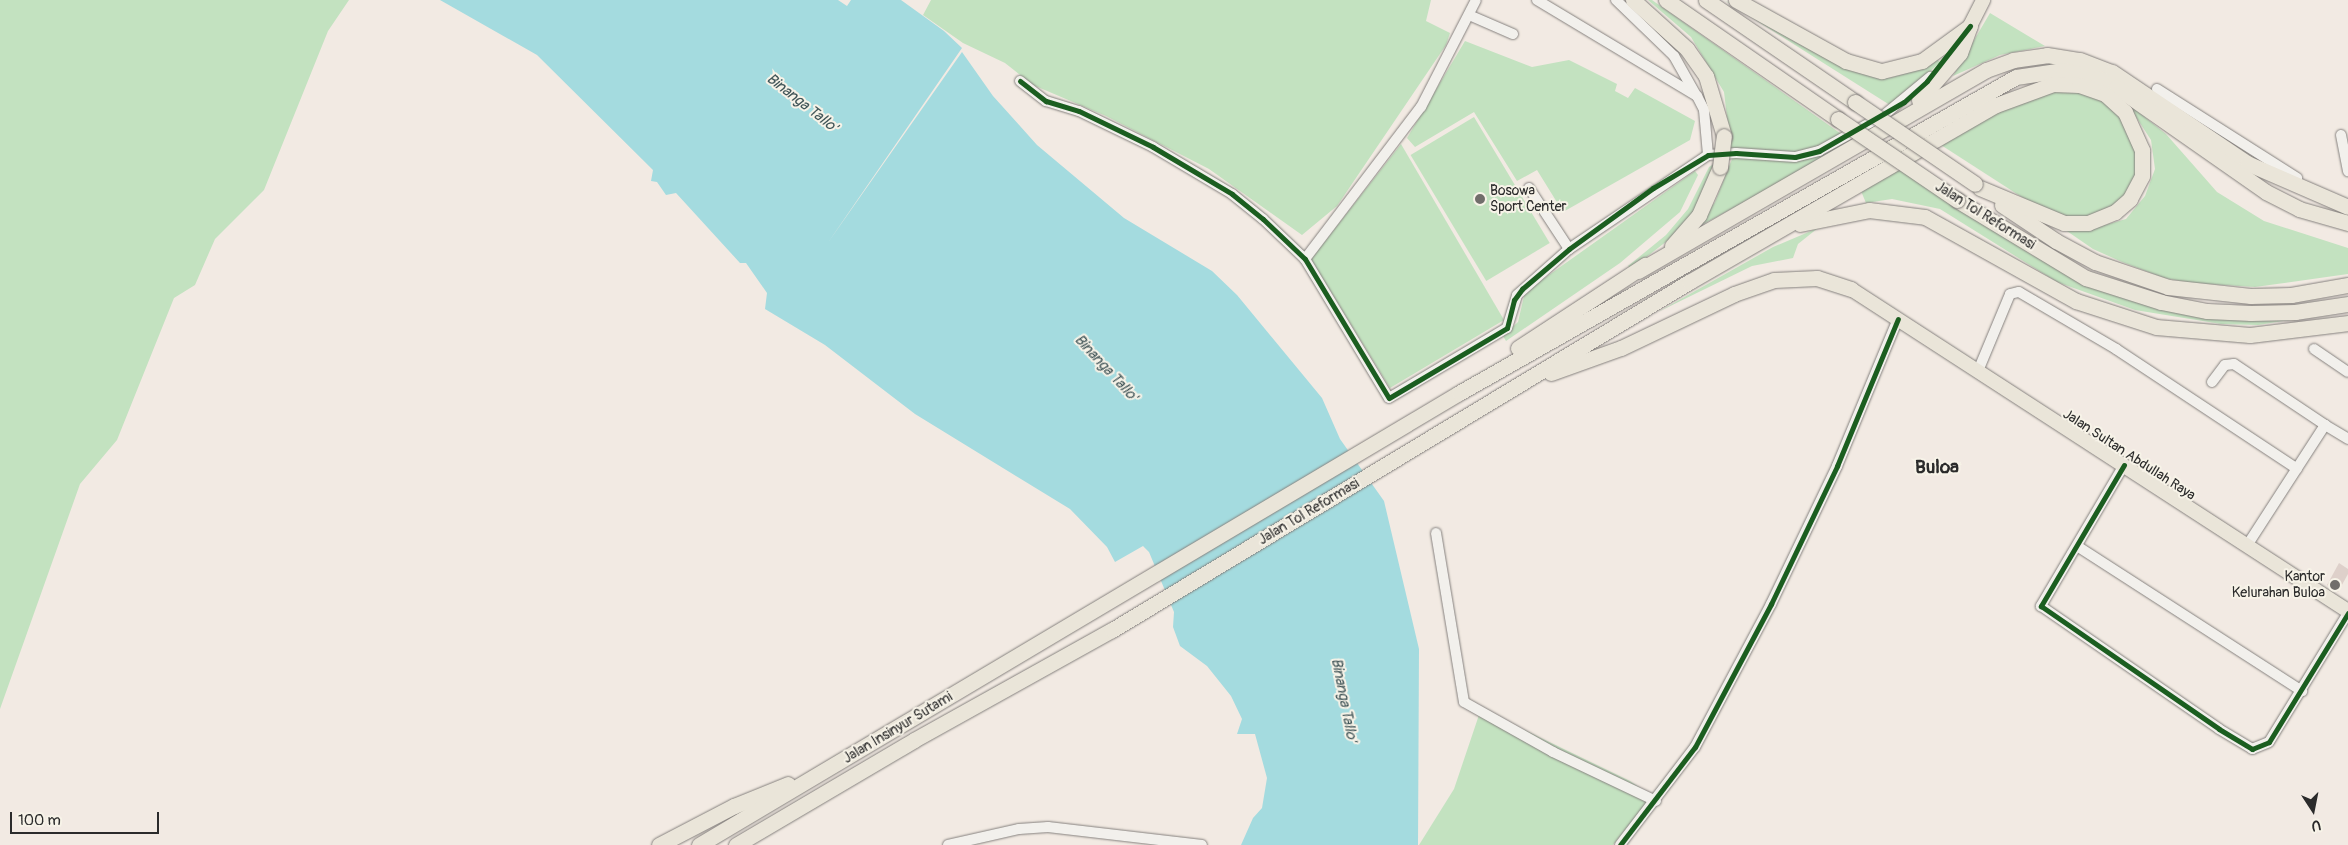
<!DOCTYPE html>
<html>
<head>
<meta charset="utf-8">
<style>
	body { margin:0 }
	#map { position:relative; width:2348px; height:845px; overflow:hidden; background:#f2eae3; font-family:Pangolin,sans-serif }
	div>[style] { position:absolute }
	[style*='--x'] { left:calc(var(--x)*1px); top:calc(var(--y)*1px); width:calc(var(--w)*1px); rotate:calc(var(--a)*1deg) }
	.green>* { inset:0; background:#c3e2c0; transform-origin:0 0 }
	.water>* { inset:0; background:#a4dbdf }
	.building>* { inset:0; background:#ded0ca }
	.roads { filter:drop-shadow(0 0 1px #85817e) drop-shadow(0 0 1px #85817e) }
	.minor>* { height:10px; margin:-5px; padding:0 5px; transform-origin:5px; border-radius:5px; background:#f2f0ec }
	.major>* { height:14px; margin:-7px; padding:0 7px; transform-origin:7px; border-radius:7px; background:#eae5d9 }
	.highway>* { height:15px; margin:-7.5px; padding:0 7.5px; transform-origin:7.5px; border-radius:7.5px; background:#eae5d9 }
	.bridges { filter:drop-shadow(0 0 1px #85817e) drop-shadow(0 0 1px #85817e) }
	.highway-bridge>* { height:15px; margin:-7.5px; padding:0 7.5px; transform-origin:7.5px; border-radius:7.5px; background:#eae5d9 }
	.cycleway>* { height:5px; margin:-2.5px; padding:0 2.5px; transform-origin:2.5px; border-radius:2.5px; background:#1b5e20 }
	.dots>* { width:14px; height:14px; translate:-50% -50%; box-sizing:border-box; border:2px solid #f7f3e8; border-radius:50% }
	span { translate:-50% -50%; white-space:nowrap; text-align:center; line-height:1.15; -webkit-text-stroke:4px #f7f3e8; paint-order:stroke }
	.poi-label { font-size:14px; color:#2b2b2b }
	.left { translate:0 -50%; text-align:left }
	.right { translate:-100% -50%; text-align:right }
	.street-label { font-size:14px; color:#2b2b2b }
	.water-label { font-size:15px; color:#415558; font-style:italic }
	.district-label { font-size:19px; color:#2b2b2b; font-weight:700 }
	.north { position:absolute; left:2288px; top:785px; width:50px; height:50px; -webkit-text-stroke:4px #f7f3e8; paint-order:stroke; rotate:169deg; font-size:14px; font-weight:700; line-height:20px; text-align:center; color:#2b2b2b }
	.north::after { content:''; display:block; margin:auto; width:18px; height:22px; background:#2b2b2b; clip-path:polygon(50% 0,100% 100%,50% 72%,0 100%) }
	.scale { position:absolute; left:10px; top:812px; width:149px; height:22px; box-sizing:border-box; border:2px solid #2b2b2b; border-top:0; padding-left:6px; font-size:15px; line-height:18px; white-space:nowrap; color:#2b2b2b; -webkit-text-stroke:4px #f7f3e8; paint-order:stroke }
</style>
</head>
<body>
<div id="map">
	<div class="green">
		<i style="clip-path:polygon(0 0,349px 0,328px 31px,264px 190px,215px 239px,195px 285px,174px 298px,117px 440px,80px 484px,0 709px)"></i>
		<i style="clip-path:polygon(931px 0,1431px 0,1426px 21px,1450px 33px,1446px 45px,1337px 206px,1302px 235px,1209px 169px,1106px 116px,1033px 85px,1005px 63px,963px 43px,923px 15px)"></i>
		<i style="clip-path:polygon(1648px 0,1652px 0,1854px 143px,1696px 228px,1715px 202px,1732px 159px,1724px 92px,1691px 37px)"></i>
		<i style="clip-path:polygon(1724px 0,1871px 75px,1889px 78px,1913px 71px,1935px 57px,1940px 62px,1893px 107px)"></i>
		<i style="clip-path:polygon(1990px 13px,2045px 46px,2000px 55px,1953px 76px)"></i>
		<i style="clip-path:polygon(1465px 41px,1532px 67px,1569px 60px,1617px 84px,1615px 91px,1628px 98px,1635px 88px,1695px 121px,1690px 140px,1563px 212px,1537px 170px,1517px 181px,1474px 112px,1415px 147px,1407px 138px)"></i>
		<i style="clip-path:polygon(2050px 88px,2099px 94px,2127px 124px,2139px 159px,2132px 192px,2103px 215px,2072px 220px,2037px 207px,1941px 145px,1997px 110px)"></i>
		<i style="clip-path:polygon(2127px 103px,2166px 134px,2217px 192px,2264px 221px,2348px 248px,2348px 274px,2255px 287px,2191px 283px,2164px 278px,2122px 262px,2093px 249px,2064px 229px,2087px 230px,2126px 219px,2145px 196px,2155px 169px,2151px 140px)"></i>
		<i style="left:1474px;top:117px;width:147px;height:74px;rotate:59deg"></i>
		<i style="clip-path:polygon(1401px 144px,1504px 320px,1390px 388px,1311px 259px)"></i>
		<i style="clip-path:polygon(1717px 162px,1715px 173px,1685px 227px,1631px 269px,1628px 266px,1666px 235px,1688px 209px,1709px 167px)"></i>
		<i style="clip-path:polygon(1898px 167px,2032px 255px,2087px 283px,2154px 308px,2219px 316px,2348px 311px,2258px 325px,2221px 324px,2135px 310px,2057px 282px,1940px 209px,1892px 199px,1866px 203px,1861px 191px)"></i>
		<i style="clip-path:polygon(1695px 171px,1698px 175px,1680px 212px,1620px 263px,1506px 341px,1503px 336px,1518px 322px,1525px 292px)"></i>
		<i style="clip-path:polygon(1818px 228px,1798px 244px,1793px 258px,1752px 266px,1658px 312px,1773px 247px)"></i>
		<i style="clip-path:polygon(1481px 709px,1630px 781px,1649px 794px,1647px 802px,1613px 845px,1419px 845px,1454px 789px)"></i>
	</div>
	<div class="water">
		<i style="clip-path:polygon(440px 0,838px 0,847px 6px,851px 0,901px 0,944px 31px,962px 48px,827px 244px,962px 52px,993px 96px,1037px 145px,1124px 218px,1212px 271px,1237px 295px,1322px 398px,1340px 439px,1384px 501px,1419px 649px,1418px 845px,1241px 845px,1253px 818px,1262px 808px,1267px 778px,1255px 734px,1237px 734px,1242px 719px,1231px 696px,1207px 666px,1180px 646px,1173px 627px,1174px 612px,1149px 552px,1143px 546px,1115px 562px,1107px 547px,1070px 509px,915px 414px,825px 345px,765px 309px,767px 293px,746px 263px,740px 263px,676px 193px,666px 195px,657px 182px,651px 181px,653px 170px,537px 55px)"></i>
	</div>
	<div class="building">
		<i style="clip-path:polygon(2339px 563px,2348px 569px,2348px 574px,2338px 592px,2327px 585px)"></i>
	</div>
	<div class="roads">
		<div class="minor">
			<i style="--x:1537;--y:0;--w:187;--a:31"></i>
			<i style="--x:1697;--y:96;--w:16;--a:63"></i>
			<i style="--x:1704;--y:110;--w:45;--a:84.9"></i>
			<i style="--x:1616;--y:0;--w:81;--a:44"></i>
			<i style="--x:1674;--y:56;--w:45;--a:60.6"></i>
			<i style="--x:1469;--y:15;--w:48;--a:23.4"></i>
			<i style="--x:1020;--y:81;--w:33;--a:38"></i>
			<i style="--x:1046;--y:101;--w:34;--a:17"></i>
			<i style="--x:1079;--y:111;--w:82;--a:25.9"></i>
			<i style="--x:1153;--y:147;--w:92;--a:30.7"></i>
			<i style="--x:1232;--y:194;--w:40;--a:39"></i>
			<i style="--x:1263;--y:219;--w:58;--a:43.6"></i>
			<i style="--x:1305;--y:259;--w:162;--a:58.9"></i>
			<i style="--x:1389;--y:398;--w:137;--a:-30.7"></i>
			<i style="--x:1507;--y:328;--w:34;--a:-73"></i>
			<i style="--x:1517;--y:295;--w:69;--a:-41.5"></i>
			<i style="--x:1569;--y:249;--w:168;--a:-34.1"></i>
			<i style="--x:1708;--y:155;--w:28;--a:-4"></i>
			<i style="--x:1736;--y:153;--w:59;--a:3.9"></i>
			<i style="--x:1795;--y:157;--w:25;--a:-14"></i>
			<i style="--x:1819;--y:151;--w:74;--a:-29"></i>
			<i style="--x:1884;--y:115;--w:60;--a:-39.6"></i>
			<i style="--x:2157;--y:89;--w:166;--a:32.4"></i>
			<i style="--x:2341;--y:135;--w:37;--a:79"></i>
			<i style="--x:1529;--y:188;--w:73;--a:56.7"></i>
			<i style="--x:1305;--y:259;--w:191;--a:-52.7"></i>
			<i style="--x:1421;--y:107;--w:120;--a:-62.8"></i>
			<i style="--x:2314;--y:349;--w:41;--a:34.1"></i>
			<i style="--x:1978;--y:371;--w:83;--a:-67.4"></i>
			<i style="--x:2010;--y:294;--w:9;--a:-13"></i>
			<i style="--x:2019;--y:292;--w:113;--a:30.4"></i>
			<i style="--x:2116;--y:349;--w:217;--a:33.5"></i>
			<i style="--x:2212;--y:382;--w:21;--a:-53"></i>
			<i style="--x:2225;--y:365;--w:9;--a:-6"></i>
			<i style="--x:2234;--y:364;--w:110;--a:33.8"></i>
			<i style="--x:2124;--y:465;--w:164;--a:120.5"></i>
			<i style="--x:2041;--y:606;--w:216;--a:34.6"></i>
			<i style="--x:2219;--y:729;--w:39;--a:31"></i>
			<i style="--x:2252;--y:749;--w:18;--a:-22"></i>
			<i style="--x:2269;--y:742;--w:151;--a:-58.5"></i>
			<i style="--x:1436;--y:533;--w:171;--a:80.6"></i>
			<i style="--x:1464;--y:702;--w:102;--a:29.3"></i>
			<i style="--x:1553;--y:752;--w:114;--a:25.4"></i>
			<i style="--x:2248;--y:544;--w:142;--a:-57.1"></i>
			<i style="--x:2325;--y:425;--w:27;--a:31"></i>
			<i style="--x:2077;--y:546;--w:268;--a:32.8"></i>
			<i style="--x:948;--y:845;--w:73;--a:-12.7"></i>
			<i style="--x:1019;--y:829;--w:29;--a:-4"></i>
			<i style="--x:1048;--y:827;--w:155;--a:6.7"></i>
			<i style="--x:1620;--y:845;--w:123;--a:-52.6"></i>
			<i style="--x:1695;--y:747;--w:162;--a:-62"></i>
			<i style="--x:1771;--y:604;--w:153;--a:-64.4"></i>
			<i style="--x:1837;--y:466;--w:159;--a:-67.5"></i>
		</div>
		<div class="major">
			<i style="--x:1970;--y:26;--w:29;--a:-63"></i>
			<i style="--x:1851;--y:289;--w:592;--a:32.94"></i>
		</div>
		<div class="highway">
			<i style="--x:1633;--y:0;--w:73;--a:42.2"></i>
			<i style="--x:1687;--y:49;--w:33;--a:55"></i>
			<i style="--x:1706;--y:76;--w:63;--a:73.3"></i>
			<i style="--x:1666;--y:0;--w:209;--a:34.7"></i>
			<i style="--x:1706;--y:0;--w:181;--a:34.4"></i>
			<i style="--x:1736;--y:0;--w:126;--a:29"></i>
			<i style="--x:1846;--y:61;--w:37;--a:16"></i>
			<i style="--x:1882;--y:71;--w:41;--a:-14"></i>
			<i style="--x:1922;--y:61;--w:59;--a:-36.1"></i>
			<i style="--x:1919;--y:100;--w:62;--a:-48.9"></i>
			<i style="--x:1960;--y:53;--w:29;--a:-70"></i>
			<i style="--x:1957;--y:200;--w:151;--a:31.2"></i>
			<i style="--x:2086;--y:278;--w:79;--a:17.7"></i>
			<i style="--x:2161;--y:302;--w:47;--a:11.1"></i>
			<i style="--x:2207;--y:311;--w:44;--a:2.6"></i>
			<i style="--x:2251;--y:313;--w:44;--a:-1.3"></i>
			<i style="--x:2295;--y:312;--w:54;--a:-8.6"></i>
			<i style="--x:2002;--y:205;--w:65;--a:33.7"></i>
			<i style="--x:2056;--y:241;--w:44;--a:28.3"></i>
			<i style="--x:2095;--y:262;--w:77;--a:18.9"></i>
			<i style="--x:2168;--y:287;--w:83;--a:6.2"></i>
			<i style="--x:2251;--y:296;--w:40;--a:-1.4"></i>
			<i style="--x:2291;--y:295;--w:58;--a:-10"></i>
			<i style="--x:1800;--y:224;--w:70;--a:-11.5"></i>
			<i style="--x:1869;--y:210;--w:56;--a:7.1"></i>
			<i style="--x:1925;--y:217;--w:173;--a:29.1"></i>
			<i style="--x:2076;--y:301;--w:84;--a:18"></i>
			<i style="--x:2156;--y:327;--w:94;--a:4.9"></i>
			<i style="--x:2250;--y:335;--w:99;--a:-7"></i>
			<i style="--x:1672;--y:246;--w:41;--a:-48.9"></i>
			<i style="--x:1699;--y:215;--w:52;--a:-66.4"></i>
			<i style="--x:1638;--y:271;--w:402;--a:-30"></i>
			<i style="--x:1986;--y:70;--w:29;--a:-20"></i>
			<i style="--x:2013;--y:60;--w:34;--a:-8"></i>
			<i style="--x:2047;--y:55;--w:33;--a:9"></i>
			<i style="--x:2080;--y:60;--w:34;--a:21"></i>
			<i style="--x:2112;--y:72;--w:163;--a:34"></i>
			<i style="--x:2247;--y:163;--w:110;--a:23.5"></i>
			<i style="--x:1518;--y:348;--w:152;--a:-33.2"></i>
			<i style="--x:1551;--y:373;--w:74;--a:-19.7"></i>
			<i style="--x:1621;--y:348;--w:125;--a:-25.5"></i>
			<i style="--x:1734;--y:294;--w:42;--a:-19.3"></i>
			<i style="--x:1774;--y:280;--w:43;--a:-2.7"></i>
			<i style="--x:1817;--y:278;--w:36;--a:18"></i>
			<i style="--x:659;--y:845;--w:85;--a:-27.5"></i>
			<i style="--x:734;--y:806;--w:58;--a:-22.2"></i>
			<i style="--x:699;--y:845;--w:884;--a:-30.74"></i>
			<i style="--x:1459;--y:393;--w:640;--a:-29.57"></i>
			<i style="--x:2016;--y:77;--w:48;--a:-8.5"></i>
			<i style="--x:2063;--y:70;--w:36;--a:13"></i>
			<i style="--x:2098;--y:78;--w:20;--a:27"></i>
			<i style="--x:2116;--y:87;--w:183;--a:35"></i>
			<i style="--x:2266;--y:192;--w:37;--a:27"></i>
			<i style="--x:2299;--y:209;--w:51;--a:15.9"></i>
			<i style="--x:736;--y:845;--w:207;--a:-30.5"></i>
			<i style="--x:914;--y:740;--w:227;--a:-29.1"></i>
			<i style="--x:1112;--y:630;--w:674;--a:-31.1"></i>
			<i style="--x:1689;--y:282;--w:354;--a:-30"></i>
			<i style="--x:1996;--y:105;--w:61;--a:-20.2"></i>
			<i style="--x:2053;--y:84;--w:26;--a:2"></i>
			<i style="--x:2079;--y:85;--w:28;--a:19"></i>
			<i style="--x:2105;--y:94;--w:27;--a:42"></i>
			<i style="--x:2125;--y:112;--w:42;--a:65.9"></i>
			<i style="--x:2142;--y:150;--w:26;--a:90"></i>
			<i style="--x:2142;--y:176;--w:26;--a:118"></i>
			<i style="--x:2130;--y:199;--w:20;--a:139"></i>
			<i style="--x:2115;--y:212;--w:29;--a:158"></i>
			<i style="--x:2088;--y:223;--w:24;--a:180"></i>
			<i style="--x:2064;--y:223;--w:91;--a:-157.4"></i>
		</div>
	</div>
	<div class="bridges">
		<div class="highway-bridge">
			<i style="--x:1855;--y:102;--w:145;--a:34.3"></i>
			<i style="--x:1838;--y:119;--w:144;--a:34.2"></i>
			<i style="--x:1720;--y:167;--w:31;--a:-83"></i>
		</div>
	</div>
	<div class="cycleway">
		<i style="--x:1020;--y:81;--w:33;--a:38"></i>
		<i style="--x:1046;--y:101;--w:34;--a:17"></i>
		<i style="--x:1079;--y:111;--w:82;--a:25.9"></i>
		<i style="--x:1153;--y:147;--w:92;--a:30.7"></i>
		<i style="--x:1232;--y:194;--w:40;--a:39"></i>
		<i style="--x:1263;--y:219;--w:58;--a:43.6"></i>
		<i style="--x:1305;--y:259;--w:162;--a:58.9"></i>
		<i style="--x:1389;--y:398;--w:137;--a:-30.7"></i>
		<i style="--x:1507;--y:328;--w:29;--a:-76"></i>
		<i style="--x:1514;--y:300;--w:14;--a:-54"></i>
		<i style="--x:1522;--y:289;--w:62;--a:-40.4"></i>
		<i style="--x:1569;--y:249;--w:104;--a:-36"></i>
		<i style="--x:1653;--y:188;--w:64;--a:-31"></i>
		<i style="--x:1708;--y:155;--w:28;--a:-4"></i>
		<i style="--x:1736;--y:153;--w:59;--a:3.9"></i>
		<i style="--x:1795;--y:157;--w:25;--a:-14"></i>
		<i style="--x:1819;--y:151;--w:98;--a:-30"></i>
		<i style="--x:1904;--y:102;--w:31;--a:-42"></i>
		<i style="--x:1927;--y:81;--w:70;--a:-52"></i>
		<i style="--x:2124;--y:465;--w:164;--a:120.5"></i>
		<i style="--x:2041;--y:606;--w:216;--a:34.6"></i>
		<i style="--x:2219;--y:729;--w:39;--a:31"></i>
		<i style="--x:2252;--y:749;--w:18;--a:-22"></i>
		<i style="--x:2269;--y:742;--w:151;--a:-58.5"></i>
		<i style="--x:1620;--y:845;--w:123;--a:-52.6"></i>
		<i style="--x:1695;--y:747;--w:162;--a:-62"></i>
		<i style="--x:1771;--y:604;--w:153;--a:-64.4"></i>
		<i style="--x:1837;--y:466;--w:159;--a:-67.5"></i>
	</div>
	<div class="dots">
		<i style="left:1480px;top:199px;background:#716e6b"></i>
		<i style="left:2335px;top:585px;background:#716e6b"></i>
	</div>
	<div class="poi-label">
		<span class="left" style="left:1490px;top:199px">Bosowa<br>Sport Center</span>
		<span class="right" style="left:2325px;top:585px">Kantor<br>Kelurahan Buloa</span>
	</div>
	<div class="street-label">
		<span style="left:1985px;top:216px;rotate:32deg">Jalan Tol Reformasi</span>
		<span style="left:2129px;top:455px;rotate:33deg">Jalan Sultan Abdullah Raya</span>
		<span style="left:1309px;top:512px;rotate:-31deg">Jalan Tol Reformasi</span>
		<span style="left:898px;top:728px;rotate:-31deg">Jalan Insinyur Sutami</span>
	</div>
	<div class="water-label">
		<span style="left:802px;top:103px;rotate:38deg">Binanga Tallo'</span>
		<span style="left:1106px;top:368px;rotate:47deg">Binanga Tallo'</span>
		<span style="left:1344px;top:700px;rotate:79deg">Binanga Tallo'</span>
	</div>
	<div class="district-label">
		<span style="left:1937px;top:468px">Buloa</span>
	</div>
	<div class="north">U</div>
	<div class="scale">100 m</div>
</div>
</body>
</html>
